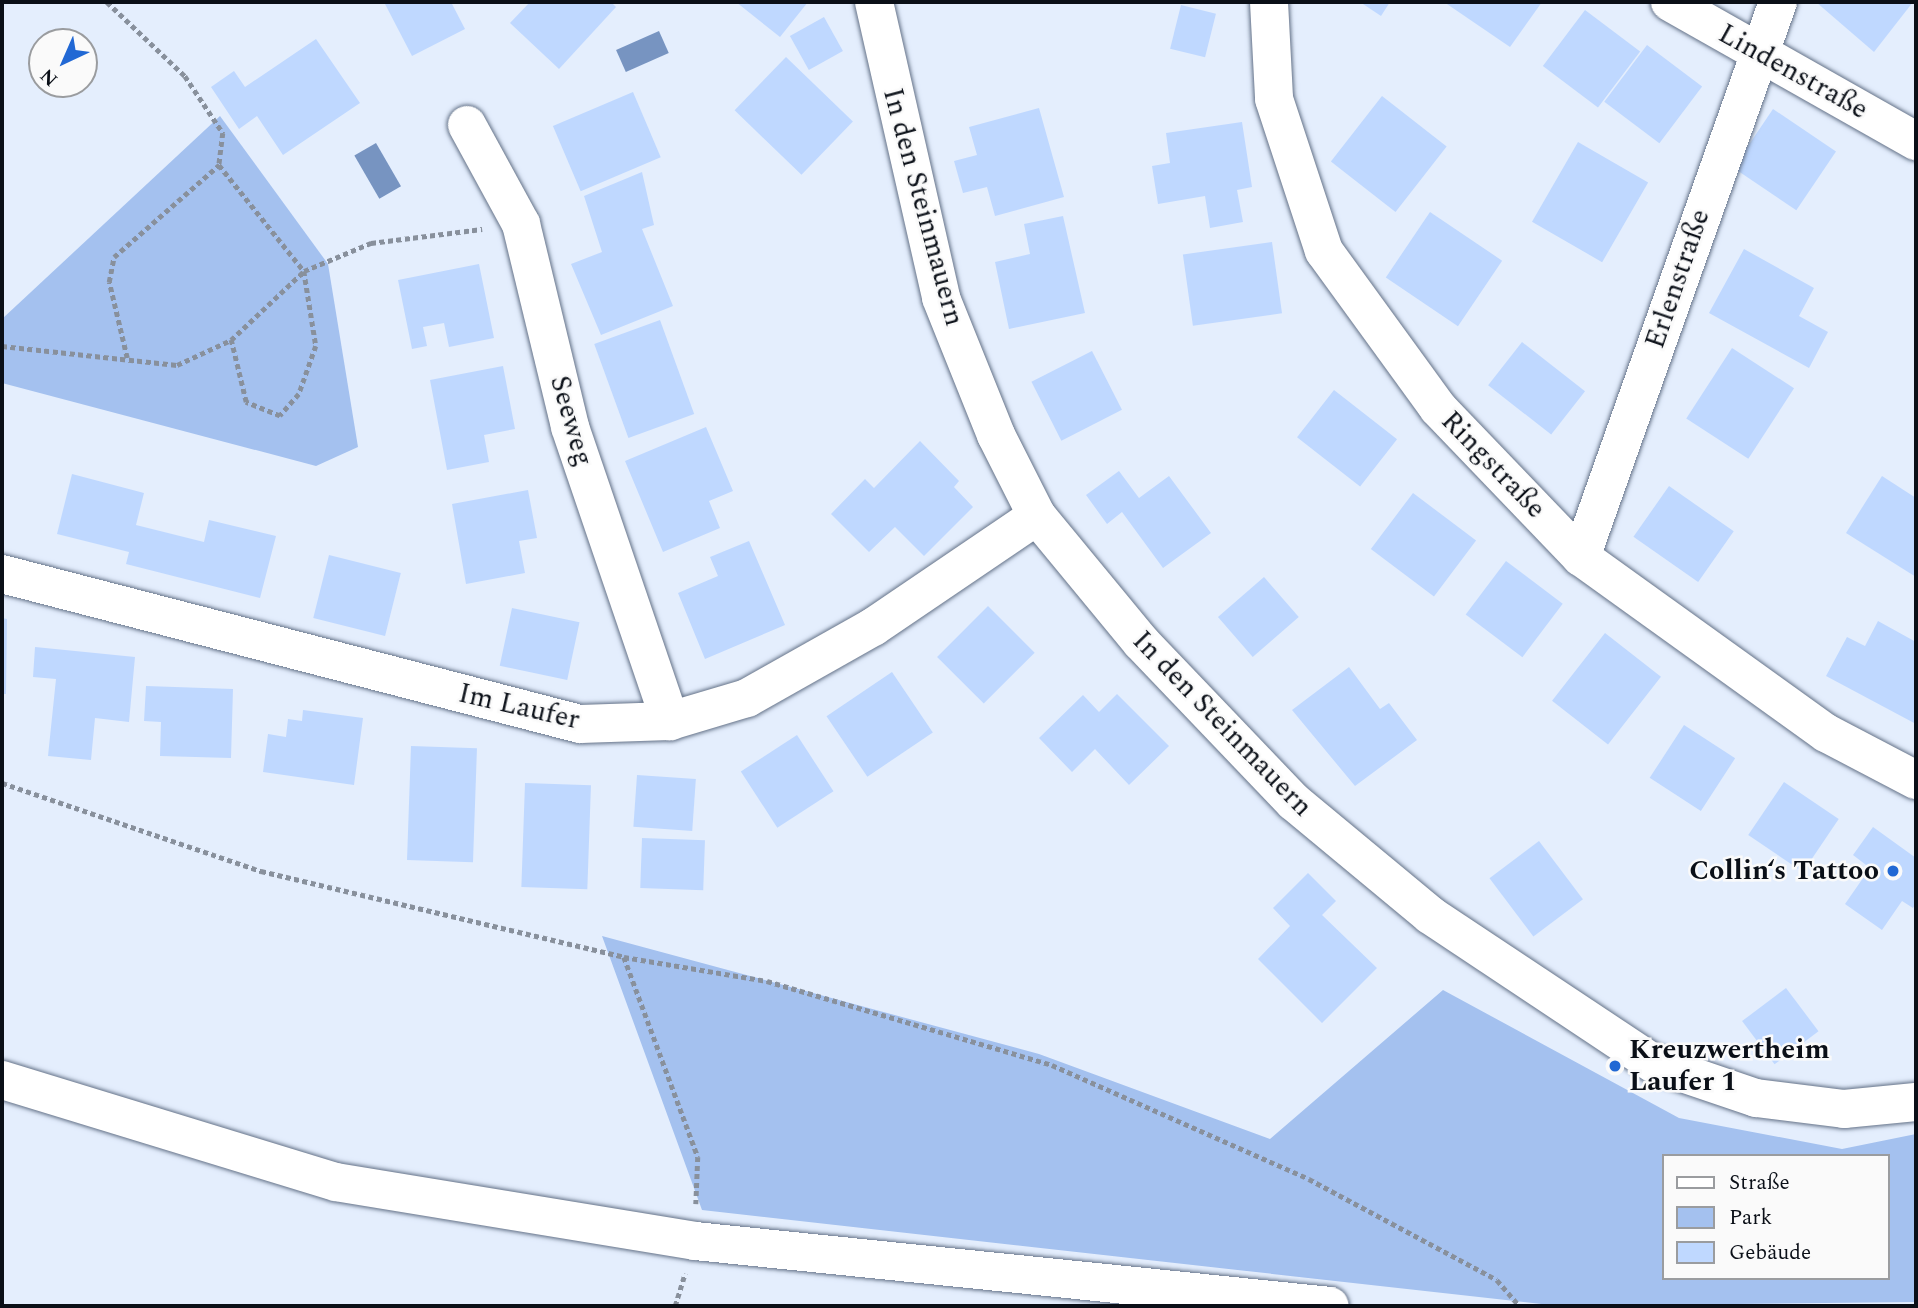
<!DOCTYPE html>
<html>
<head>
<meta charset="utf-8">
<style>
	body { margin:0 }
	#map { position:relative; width:1918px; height:1308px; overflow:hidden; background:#e4eefd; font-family:Spectral,serif }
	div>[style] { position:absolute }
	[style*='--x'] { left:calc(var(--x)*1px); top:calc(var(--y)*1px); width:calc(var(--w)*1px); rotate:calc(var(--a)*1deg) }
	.green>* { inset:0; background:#a4c1ef }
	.water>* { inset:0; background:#7794c1; transform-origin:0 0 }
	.building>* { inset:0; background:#bfd8ff; transform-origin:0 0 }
	.path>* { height:4.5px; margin-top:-2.25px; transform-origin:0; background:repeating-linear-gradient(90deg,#88909c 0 5px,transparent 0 8.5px) }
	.roads { filter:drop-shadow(0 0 2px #647288) drop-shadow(0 0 2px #647288) }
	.street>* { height:38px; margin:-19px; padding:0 19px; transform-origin:19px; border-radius:19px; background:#fff }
	.secondary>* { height:38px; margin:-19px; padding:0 19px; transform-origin:19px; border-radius:19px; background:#fff }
	.dots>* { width:19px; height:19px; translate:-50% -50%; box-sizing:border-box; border:4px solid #fafafa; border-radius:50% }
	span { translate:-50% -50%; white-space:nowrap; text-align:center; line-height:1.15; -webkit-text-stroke:5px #fafafa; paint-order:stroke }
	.street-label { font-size:28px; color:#0a0f17 }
	.poi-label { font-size:28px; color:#0a0f17; font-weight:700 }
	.right { translate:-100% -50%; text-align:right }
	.left { translate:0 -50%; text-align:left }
	.frame { position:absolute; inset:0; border:4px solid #0a0f17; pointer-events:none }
	.legend { position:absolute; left:1662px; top:1154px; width:228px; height:126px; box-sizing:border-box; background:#fafafa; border:2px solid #9a9c9f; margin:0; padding:9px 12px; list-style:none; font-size:21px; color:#0a0f17 }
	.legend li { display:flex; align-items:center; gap:14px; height:35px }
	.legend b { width:35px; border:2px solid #9a9c9f }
	.north { position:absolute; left:28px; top:28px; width:70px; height:70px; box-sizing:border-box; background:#fafafa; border:2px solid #9a9c9f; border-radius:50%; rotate:224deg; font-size:19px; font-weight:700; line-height:28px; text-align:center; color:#0a0f17 }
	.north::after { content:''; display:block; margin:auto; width:24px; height:32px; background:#2168d4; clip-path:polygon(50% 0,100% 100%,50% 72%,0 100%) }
</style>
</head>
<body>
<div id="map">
	<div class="green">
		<i style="clip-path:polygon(220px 116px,328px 264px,358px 447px,316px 466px,2px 383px,2px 319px)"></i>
		<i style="clip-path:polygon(evenodd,602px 936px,1039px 1054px,1270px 1139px,1443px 990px,1679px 1118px,1842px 1149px,1916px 1134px,1916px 1302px,1559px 1306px,702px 1210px,602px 936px,1664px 1156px,1888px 1156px,1888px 1278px,1664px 1278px,1664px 1156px)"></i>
	</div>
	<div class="water">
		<i style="left:659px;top:31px;width:24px;height:47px;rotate:66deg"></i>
		<i style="left:376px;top:143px;width:50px;height:25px;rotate:60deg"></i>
	</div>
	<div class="building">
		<i style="clip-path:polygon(451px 2px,465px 29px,412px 56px,385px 4px)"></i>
		<i style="clip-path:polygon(530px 2px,611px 2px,616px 7px,559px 69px,510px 23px)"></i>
		<i style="clip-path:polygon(736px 2px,808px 2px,780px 37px)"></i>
		<i style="clip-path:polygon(1360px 2px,1390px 2px,1381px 16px)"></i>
		<i style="clip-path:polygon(1444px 2px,1542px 2px,1510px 47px)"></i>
		<i style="clip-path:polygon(1816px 2px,1913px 2px,1874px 52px)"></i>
		<i style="left:1181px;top:5px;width:36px;height:45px;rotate:14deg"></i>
		<i style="left:1585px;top:10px;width:69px;height:70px;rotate:37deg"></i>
		<i style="left:824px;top:17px;width:39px;height:39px;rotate:61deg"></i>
		<i style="clip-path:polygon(316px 39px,360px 103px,283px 155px,257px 116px,239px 129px,211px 87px,234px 71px,245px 87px)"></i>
		<i style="left:1647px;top:45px;width:69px;height:71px;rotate:37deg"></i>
		<i style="left:786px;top:57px;width:93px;height:74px;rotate:44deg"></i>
		<i style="left:633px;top:92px;width:71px;height:87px;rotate:67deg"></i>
		<i style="left:1382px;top:96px;width:82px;height:83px;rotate:38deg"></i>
		<i style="clip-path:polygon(1039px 108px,1064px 197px,995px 216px,987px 187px,963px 193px,954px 161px,977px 155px,969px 127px)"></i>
		<i style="left:1773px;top:109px;width:76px;height:71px;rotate:34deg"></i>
		<i style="clip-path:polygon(1242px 122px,1252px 187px,1237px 190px,1243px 222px,1210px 228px,1205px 196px,1158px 204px,1152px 166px,1170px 163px,1166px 133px)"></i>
		<i style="left:1578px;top:142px;width:81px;height:92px;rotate:30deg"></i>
		<i style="clip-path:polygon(642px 172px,654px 225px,642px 229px,673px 306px,601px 335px,571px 264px,602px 252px,584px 196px)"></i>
		<i style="left:1430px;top:212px;width:87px;height:79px;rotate:34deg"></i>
		<i style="clip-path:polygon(1063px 216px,1085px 313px,1009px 329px,995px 262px,1030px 254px,1024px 224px)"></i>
		<i style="left:1272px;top:242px;width:72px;height:90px;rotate:82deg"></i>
		<i style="clip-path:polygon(1744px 249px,1814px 288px,1799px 316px,1828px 332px,1809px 368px,1709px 313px)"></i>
		<i style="clip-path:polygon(479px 264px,494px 338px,449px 347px,444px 323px,423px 327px,427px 346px,412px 349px,398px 280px)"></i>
		<i style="left:660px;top:320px;width:100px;height:70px;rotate:70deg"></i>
		<i style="left:1522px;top:342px;width:80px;height:55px;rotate:38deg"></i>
		<i style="left:1732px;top:348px;width:74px;height:84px;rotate:33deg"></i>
		<i style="left:1092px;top:351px;width:66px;height:68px;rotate:63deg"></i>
		<i style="clip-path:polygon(503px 366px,515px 429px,484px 435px,489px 462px,447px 470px,430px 380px)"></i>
		<i style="left:1334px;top:390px;width:80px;height:60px;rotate:38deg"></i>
		<i style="clip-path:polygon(706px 427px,733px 491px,709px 501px,720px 528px,663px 552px,625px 461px)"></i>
		<i style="clip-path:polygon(920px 441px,959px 481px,954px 487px,973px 507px,924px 556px,895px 527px,869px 552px,831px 514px,865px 479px,874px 488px)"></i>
		<i style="clip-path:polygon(1119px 471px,1139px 498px,1169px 476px,1211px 533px,1163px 568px,1122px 512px,1107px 524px,1086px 495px)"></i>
		<i style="clip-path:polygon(72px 474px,144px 493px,136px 525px,204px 542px,209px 520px,276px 536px,260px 598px,126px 564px,129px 552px,57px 534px)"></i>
		<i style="clip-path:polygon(1882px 476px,1916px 498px,1916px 577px,1846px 533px)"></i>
		<i style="left:1669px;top:486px;width:79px;height:62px;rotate:35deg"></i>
		<i style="clip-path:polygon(528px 490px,537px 538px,519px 541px,525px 573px,466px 584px,452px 504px)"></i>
		<i style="left:1413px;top:493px;width:79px;height:70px;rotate:37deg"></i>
		<i style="clip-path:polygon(749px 541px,785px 625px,705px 659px,678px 593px,718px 576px,710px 557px)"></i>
		<i style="left:329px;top:555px;width:74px;height:65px;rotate:14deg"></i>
		<i style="left:1506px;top:561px;width:71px;height:67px;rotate:37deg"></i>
		<i style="left:1264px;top:577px;width:53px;height:61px;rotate:49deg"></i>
		<i style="left:988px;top:606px;width:66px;height:72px;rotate:45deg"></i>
		<i style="left:512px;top:608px;width:69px;height:59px;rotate:12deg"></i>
		<i style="clip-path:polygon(2px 618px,7px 619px,6px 694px,2px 694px)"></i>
		<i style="clip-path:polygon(1878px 621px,1916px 642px,1916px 724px,1826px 676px,1847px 637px,1865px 646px)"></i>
		<i style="left:1605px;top:633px;width:71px;height:86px;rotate:38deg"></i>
		<i style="clip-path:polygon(35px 647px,135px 657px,129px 722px,95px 718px,91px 760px,48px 756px,56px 679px,33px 677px)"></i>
		<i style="clip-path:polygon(1349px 667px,1380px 709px,1389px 703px,1417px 740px,1355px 786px,1292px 710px)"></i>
		<i style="left:892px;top:672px;width:73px;height:79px;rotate:56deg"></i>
		<i style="clip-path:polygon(146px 686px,233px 689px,231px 758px,160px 756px,161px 722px,144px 721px)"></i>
		<i style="clip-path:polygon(1117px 694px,1169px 746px,1129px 785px,1095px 749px,1072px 772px,1039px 738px,1083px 695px,1099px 712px)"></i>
		<i style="clip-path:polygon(303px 710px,363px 718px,354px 785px,263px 772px,268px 734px,286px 737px,288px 719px,302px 721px)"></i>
		<i style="left:1684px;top:725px;width:61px;height:63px;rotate:33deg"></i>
		<i style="left:797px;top:735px;width:67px;height:67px;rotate:57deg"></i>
		<i style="left:411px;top:746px;width:66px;height:114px;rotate:2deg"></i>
		<i style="left:637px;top:775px;width:59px;height:52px;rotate:4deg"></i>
		<i style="left:1784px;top:782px;width:66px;height:64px;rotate:34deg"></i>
		<i style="left:525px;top:783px;width:66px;height:104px;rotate:2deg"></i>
		<i style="clip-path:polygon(1873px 827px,1916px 858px,1916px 903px,1913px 908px,1902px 901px,1882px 930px,1845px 904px,1870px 868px,1853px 855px)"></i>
		<i style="left:642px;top:838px;width:63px;height:50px;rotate:2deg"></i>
		<i style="left:1539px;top:841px;width:73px;height:62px;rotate:53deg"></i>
		<i style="clip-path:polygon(1308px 873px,1336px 901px,1322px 915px,1377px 968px,1322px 1023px,1258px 959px,1290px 926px,1273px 908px)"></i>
		<i style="left:1786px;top:988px;width:54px;height:55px;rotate:53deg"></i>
	</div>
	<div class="path">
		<i style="--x:107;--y:2;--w:108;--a:43.5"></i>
		<i style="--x:185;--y:76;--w:69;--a:56.3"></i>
		<i style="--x:223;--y:133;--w:32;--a:97"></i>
		<i style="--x:219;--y:165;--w:136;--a:51.3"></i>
		<i style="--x:304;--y:271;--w:76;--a:80.9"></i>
		<i style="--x:316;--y:346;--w:51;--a:109.5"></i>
		<i style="--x:299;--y:394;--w:29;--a:131"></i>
		<i style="--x:280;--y:416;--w:37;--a:-158"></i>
		<i style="--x:246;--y:402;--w:64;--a:-103.6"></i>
		<i style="--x:2;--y:346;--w:176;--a:6.2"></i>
		<i style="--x:177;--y:365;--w:60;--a:-24.8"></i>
		<i style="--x:231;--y:340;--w:100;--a:-43.4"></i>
		<i style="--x:304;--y:271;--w:73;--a:-22.7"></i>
		<i style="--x:371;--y:243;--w:112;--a:-7.2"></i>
		<i style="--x:127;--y:358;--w:78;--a:-103.3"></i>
		<i style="--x:109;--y:282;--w:25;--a:-79"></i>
		<i style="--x:114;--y:257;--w:140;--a:-41.2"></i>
		<i style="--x:2;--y:783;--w:274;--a:18.8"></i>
		<i style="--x:261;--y:871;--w:373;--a:13.3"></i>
		<i style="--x:624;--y:957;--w:145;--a:9.5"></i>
		<i style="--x:767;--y:981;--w:297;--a:16.4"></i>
		<i style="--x:1052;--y:1065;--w:281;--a:23.9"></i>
		<i style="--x:1309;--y:1179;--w:213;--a:28.2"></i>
		<i style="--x:1497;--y:1280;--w:35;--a:49"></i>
		<i style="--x:624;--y:957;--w:213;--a:69.7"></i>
		<i style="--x:698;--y:1157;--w:47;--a:92.4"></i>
		<i style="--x:675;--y:1306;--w:34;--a:-73"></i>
	</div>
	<div class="roads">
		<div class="street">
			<i style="--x:874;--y:2;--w:303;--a:77.2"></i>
			<i style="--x:941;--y:298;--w:148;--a:68.1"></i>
			<i style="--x:996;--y:435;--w:91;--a:63.2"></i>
			<i style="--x:1037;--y:516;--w:163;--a:50.5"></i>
			<i style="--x:1141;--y:642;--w:221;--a:46.3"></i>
			<i style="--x:1294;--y:802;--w:177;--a:39.7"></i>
			<i style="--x:1430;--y:915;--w:268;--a:33.6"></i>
			<i style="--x:1653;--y:1063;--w:109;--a:18.8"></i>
			<i style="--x:1756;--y:1098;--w:89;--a:7.1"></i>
			<i style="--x:1844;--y:1109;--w:72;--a:-5.6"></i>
			<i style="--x:1269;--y:2;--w:97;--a:87"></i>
			<i style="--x:1274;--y:99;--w:160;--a:71.8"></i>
			<i style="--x:1324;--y:251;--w:194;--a:54"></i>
			<i style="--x:1438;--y:408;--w:207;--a:46.2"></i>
			<i style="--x:1581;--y:557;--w:302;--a:35.7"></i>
			<i style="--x:1826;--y:733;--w:102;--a:27.6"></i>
			<i style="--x:1670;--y:2;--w:283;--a:29.5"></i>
			<i style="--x:467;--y:125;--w:113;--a:61.4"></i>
			<i style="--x:521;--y:224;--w:209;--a:76.4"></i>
			<i style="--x:570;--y:427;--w:311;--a:71.2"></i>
			<i style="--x:1581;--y:557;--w:589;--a:-70.46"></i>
			<i style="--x:2;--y:574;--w:597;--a:14.55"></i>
			<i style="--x:580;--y:724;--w:90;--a:-1.9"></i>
			<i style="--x:670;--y:721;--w:80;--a:-16.6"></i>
			<i style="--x:747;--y:698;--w:145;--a:-29.4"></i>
			<i style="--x:873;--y:627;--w:198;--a:-34.1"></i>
		</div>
		<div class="secondary">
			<i style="--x:2;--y:1080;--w:349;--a:17"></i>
			<i style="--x:336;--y:1182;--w:364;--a:9.3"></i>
			<i style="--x:695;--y:1241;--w:638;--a:5.84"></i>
		</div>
	</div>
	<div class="dots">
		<i style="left:1893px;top:871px;background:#2168d4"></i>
		<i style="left:1615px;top:1066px;background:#2168d4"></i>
	</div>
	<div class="street-label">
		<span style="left:1793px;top:72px;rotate:29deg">Lindenstraße</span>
		<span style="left:923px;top:207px;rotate:75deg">In den Steinmauern</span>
		<span style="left:1678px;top:279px;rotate:-71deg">Erlenstraße</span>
		<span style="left:571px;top:421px;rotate:74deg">Seeweg</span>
		<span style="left:1493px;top:465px;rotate:46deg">Ringstraße</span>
		<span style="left:519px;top:707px;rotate:13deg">Im Laufer</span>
		<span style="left:1222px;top:724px;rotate:46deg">In den Steinmauern</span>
	</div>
	<div class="poi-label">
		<span class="right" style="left:1879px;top:871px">Collin‘s Tattoo</span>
		<span class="left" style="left:1629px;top:1066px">Kreuzwertheim<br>Laufer 1</span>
	</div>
	<div class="frame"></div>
	<ul class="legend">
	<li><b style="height:9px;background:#fff"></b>Straße</li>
	<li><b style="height:19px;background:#a4c1ef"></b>Park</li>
	<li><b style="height:19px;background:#bfd8ff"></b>Gebäude</li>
	</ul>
	<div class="north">N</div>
</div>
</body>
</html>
